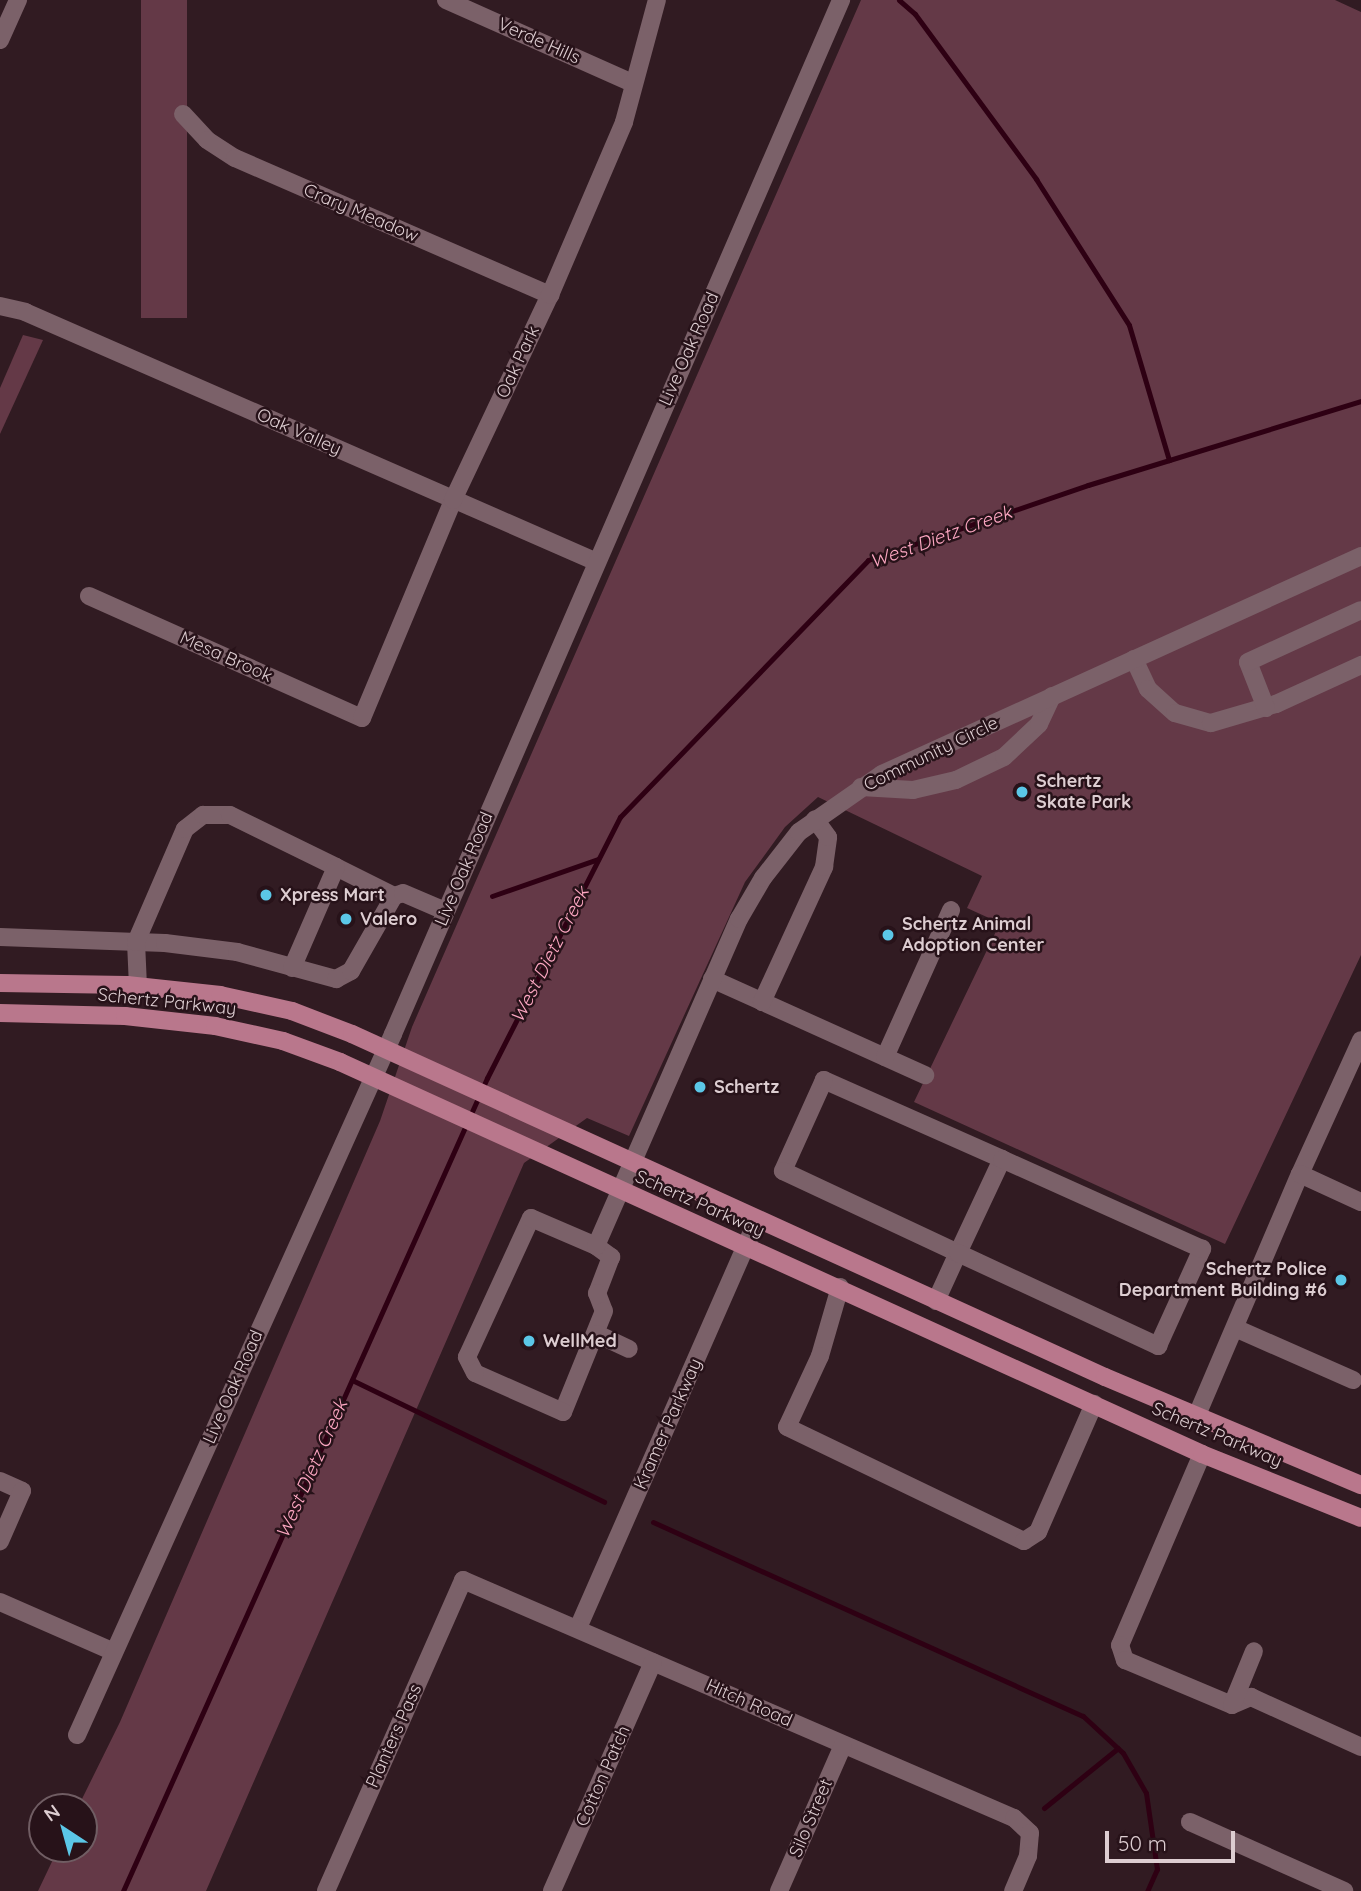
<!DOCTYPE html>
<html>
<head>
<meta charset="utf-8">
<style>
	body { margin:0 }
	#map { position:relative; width:1361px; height:1891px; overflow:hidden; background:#311b22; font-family:Quicksand,sans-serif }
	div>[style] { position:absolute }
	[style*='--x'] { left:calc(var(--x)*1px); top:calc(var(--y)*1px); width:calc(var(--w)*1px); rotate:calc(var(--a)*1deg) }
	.green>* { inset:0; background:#643947; transform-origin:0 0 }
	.stream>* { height:5px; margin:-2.5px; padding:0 2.5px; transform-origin:2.5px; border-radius:2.5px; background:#2e0013 }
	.minor>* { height:18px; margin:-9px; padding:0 9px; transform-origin:9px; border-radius:9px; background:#7b6169 }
	.major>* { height:18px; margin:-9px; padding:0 9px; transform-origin:9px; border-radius:9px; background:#b9778c }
	.dots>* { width:19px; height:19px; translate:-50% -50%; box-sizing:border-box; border:4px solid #271219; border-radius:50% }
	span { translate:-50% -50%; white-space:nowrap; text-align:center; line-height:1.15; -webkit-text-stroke:5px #271219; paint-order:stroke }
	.street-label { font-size:18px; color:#ddcdd1 }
	.poi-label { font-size:18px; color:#ddcdd1; font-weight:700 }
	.left { translate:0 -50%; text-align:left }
	.right { translate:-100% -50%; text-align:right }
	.water-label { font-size:19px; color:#fda7c2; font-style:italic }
	.north { position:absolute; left:28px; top:1793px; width:70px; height:70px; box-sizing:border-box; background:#271219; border:2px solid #705d63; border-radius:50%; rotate:324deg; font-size:19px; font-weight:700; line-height:28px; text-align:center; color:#ddcdd1 }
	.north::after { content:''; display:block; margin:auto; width:24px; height:32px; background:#5bc7e7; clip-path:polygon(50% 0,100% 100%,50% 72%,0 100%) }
	.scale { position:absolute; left:1105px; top:1831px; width:130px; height:32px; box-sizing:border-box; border:4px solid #ddcdd1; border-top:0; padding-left:9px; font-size:21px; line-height:24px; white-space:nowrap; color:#ddcdd1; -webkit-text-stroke:5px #271219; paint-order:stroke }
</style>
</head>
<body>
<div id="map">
	<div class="green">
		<i style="left:141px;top:0;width:46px;height:318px"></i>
		<i style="clip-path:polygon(861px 0,1335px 0,1361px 12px,1361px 955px,1225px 1244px,914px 1102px,1000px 923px,967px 908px,982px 876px,818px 797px,785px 827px,745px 882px,629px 1136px,587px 1118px,524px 1163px,206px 1891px,38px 1891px,58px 1849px,84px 1849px,84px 1807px,78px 1807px,120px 1722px,380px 1121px,412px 1027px)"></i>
		<i style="clip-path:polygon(23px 335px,43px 340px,0 434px,0 388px)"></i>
	</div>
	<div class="stream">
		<i style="--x:899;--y:0;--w:21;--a:41"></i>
		<i style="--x:915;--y:14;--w:205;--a:53.7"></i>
		<i style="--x:1036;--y:179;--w:173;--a:57.5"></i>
		<i style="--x:1129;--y:325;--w:141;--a:73.5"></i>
		<i style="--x:492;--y:896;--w:112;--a:-19.2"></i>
		<i style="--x:352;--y:1380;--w:280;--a:25.8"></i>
		<i style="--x:653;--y:1522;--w:472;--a:24.3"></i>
		<i style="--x:1083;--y:1716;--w:54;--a:42.8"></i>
		<i style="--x:1123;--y:1753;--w:46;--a:60.1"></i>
		<i style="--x:1146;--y:1793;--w:77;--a:81.8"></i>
		<i style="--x:1157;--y:1869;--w:24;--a:114"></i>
		<i style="--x:1044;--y:1808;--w:95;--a:-39"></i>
		<i style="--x:123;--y:1891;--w:891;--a:-65.88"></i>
		<i style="--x:487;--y:1078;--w:293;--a:-63"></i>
		<i style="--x:620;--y:817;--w:357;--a:-46"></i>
		<i style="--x:868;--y:560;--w:232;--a:-18.8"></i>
		<i style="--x:1088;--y:485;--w:286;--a:-17.1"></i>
	</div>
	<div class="minor">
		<i style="--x:446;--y:0;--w:204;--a:24"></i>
		<i style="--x:0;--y:40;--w:44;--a:-65.8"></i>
		<i style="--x:183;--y:114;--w:35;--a:47"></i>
		<i style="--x:207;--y:140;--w:33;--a:33"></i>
		<i style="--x:235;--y:158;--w:344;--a:23.5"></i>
		<i style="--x:0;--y:306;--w:26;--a:13"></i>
		<i style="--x:25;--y:312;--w:624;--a:23.61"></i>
		<i style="--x:89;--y:596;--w:299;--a:24.1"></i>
		<i style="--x:362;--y:718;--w:236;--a:-67.3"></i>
		<i style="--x:453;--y:500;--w:227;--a:-64.7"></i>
		<i style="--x:550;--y:295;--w:188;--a:-66.8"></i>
		<i style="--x:624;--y:122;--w:126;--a:-74.9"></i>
		<i style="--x:1134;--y:659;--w:33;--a:65"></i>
		<i style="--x:1148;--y:689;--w:36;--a:42"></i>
		<i style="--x:1175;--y:713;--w:37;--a:16"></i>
		<i style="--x:1211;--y:723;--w:68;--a:-16.3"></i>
		<i style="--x:1276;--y:704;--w:94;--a:-24.6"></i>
		<i style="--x:1266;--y:708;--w:49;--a:-111.4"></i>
		<i style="--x:1248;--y:662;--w:124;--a:-24.7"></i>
		<i style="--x:861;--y:787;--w:52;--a:3.3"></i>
		<i style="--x:913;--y:790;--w:44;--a:-13.1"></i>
		<i style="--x:956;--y:780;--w:53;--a:-25.6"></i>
		<i style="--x:1004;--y:757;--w:48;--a:-43.3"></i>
		<i style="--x:1039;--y:724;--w:31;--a:-65"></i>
		<i style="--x:336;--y:867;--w:65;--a:26.6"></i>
		<i style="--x:0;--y:937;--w:165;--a:2.1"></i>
		<i style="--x:165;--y:943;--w:73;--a:7.1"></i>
		<i style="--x:237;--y:952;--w:103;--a:15.3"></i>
		<i style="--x:336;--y:979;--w:17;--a:-28"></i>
		<i style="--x:351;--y:971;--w:86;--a:-60.2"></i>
		<i style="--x:394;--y:896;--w:9;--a:-18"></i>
		<i style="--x:403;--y:893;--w:46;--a:23.2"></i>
		<i style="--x:712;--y:979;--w:234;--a:24.3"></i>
		<i style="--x:138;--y:986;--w:44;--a:-92.6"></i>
		<i style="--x:136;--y:942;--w:123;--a:-66.6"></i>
		<i style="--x:185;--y:829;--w:23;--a:-38"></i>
		<i style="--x:203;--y:815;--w:27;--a:0"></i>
		<i style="--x:230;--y:815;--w:118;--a:26.1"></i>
		<i style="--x:336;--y:867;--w:110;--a:113.5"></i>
		<i style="--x:762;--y:1002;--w:149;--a:-65.3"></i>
		<i style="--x:824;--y:867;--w:30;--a:-82"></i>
		<i style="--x:828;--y:837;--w:22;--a:-126"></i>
		<i style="--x:885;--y:1057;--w:161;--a:-65.8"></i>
		<i style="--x:1300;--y:1174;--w:147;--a:-65.5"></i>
		<i style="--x:596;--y:1246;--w:19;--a:36"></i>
		<i style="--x:611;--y:1257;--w:39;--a:111"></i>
		<i style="--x:597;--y:1293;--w:19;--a:69"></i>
		<i style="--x:604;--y:1311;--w:109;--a:112.1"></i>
		<i style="--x:563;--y:1412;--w:96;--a:-156.1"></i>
		<i style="--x:475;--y:1373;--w:18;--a:-117"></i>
		<i style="--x:467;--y:1357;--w:153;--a:-65.3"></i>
		<i style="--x:531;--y:1218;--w:71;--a:23.3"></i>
		<i style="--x:596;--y:1246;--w:357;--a:-66.4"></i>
		<i style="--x:739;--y:919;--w:48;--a:-59.7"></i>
		<i style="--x:763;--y:878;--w:58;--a:-52"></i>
		<i style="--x:799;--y:832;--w:101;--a:-34.9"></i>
		<i style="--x:882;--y:774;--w:526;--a:-24.47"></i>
		<i style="--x:840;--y:1287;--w:72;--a:106.2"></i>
		<i style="--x:820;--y:1356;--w:78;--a:114.9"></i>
		<i style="--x:787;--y:1427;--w:263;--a:25.7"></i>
		<i style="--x:1024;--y:1541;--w:17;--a:-33"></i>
		<i style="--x:1038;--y:1532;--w:140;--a:-66.4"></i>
		<i style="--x:936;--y:1301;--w:53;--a:-65.4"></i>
		<i style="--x:958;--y:1253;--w:104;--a:-64.9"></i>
		<i style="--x:1002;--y:1159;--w:195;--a:-156.1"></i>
		<i style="--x:824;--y:1080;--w:100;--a:114.3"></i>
		<i style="--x:783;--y:1171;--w:193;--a:25.1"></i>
		<i style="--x:958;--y:1253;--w:221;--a:24.9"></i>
		<i style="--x:1158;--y:1346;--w:107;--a:-65.6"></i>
		<i style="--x:1202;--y:1249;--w:219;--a:-155.8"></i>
		<i style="--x:1235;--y:1328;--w:129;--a:23.8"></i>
		<i style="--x:597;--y:1334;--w:35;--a:25"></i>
		<i style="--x:1197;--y:1415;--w:262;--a:-66.9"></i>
		<i style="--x:1300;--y:1174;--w:67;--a:24.7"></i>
		<i style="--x:1202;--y:1454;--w:208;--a:113.2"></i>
		<i style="--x:1120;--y:1645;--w:16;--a:72"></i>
		<i style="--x:1125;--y:1660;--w:116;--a:22.8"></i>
		<i style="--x:1232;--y:1705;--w:21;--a:-23"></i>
		<i style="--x:1251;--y:1697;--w:121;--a:24.4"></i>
		<i style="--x:0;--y:1481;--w:24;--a:24"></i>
		<i style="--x:22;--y:1491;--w:55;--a:113.7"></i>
		<i style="--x:0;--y:1602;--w:124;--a:23.7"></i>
		<i style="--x:578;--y:1628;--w:446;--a:-66.3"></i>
		<i style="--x:1232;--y:1705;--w:58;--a:-67.8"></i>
		<i style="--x:77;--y:1735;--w:769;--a:-65.73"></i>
		<i style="--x:393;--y:1034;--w:1127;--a:-66.57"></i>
		<i style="--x:1190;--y:1822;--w:169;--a:24.1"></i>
		<i style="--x:326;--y:1891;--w:340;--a:-66.2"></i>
		<i style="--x:463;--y:1580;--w:600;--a:23.36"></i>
		<i style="--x:1014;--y:1818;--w:22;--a:43"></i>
		<i style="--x:1030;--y:1833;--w:23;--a:95"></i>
		<i style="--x:1028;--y:1856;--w:38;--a:113"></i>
		<i style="--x:552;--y:1891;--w:250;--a:-66.2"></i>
		<i style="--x:779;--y:1891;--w:159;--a:-66.3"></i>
	</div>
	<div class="major">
		<i style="--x:0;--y:983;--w:127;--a:0.9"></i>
		<i style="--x:127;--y:985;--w:94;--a:6.1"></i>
		<i style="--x:220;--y:995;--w:74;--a:12.5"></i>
		<i style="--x:292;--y:1011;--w:64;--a:21"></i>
		<i style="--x:352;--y:1034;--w:827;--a:24.49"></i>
		<i style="--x:1105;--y:1377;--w:278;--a:22.9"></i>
		<i style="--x:0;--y:1013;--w:125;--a:1.4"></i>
		<i style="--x:125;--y:1016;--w:91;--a:6.3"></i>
		<i style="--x:215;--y:1026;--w:70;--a:12.4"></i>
		<i style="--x:283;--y:1041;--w:61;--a:20.2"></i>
		<i style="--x:340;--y:1062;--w:947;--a:24.45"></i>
		<i style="--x:1202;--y:1454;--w:171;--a:21.9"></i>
	</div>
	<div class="dots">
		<i style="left:1022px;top:792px;background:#5bc7e7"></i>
		<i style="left:266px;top:895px;background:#5bc7e7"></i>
		<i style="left:346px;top:919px;background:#5bc7e7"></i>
		<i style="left:888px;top:935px;background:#5bc7e7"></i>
		<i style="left:700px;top:1087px;background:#5bc7e7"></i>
		<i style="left:1341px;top:1280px;background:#5bc7e7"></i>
		<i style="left:529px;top:1341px;background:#5bc7e7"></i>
	</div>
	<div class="street-label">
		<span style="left:539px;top:41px;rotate:24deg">Verde Hills</span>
		<span style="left:361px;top:213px;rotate:23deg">Crary Meadow</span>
		<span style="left:689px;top:349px;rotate:-66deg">Live Oak Road</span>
		<span style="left:518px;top:362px;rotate:-65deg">Oak Park</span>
		<span style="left:299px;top:432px;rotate:24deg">Oak Valley</span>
		<span style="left:226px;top:657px;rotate:24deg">Mesa Brook</span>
		<span style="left:931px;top:754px;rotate:-26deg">Community Circle</span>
		<span style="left:464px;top:869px;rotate:-67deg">Live Oak Road</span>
		<span style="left:167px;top:1002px;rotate:6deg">Schertz Parkway</span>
		<span style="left:700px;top:1204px;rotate:24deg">Schertz Parkway</span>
		<span style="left:233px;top:1387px;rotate:-66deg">Live Oak Road</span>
		<span style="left:668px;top:1424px;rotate:-66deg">Kramer Parkway</span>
		<span style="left:1217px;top:1435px;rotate:23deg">Schertz Parkway</span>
		<span style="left:749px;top:1703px;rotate:24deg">Hitch Road</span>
		<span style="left:394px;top:1736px;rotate:-66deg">Planters Pass</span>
		<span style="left:603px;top:1776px;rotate:-66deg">Cotton Patch</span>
		<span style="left:811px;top:1818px;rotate:-67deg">Silo Street</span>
	</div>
	<div class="poi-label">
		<span class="left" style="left:1036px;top:792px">Schertz<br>Skate Park</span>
		<span class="left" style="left:280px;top:895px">Xpress Mart</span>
		<span class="left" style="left:360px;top:919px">Valero</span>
		<span class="left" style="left:902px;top:935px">Schertz Animal<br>Adoption Center</span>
		<span class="left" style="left:714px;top:1087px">Schertz</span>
		<span class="right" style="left:1327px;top:1280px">Schertz Police<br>Department Building #6</span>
		<span class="left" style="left:543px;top:1341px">WellMed</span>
	</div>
	<div class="water-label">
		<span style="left:941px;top:537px;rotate:-20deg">West Dietz Creek</span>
		<span style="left:550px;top:955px;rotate:-63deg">West Dietz Creek</span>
		<span style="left:312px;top:1469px;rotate:-66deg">West Dietz Creek</span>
	</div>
	<div class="north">N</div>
	<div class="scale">50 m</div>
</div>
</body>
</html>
